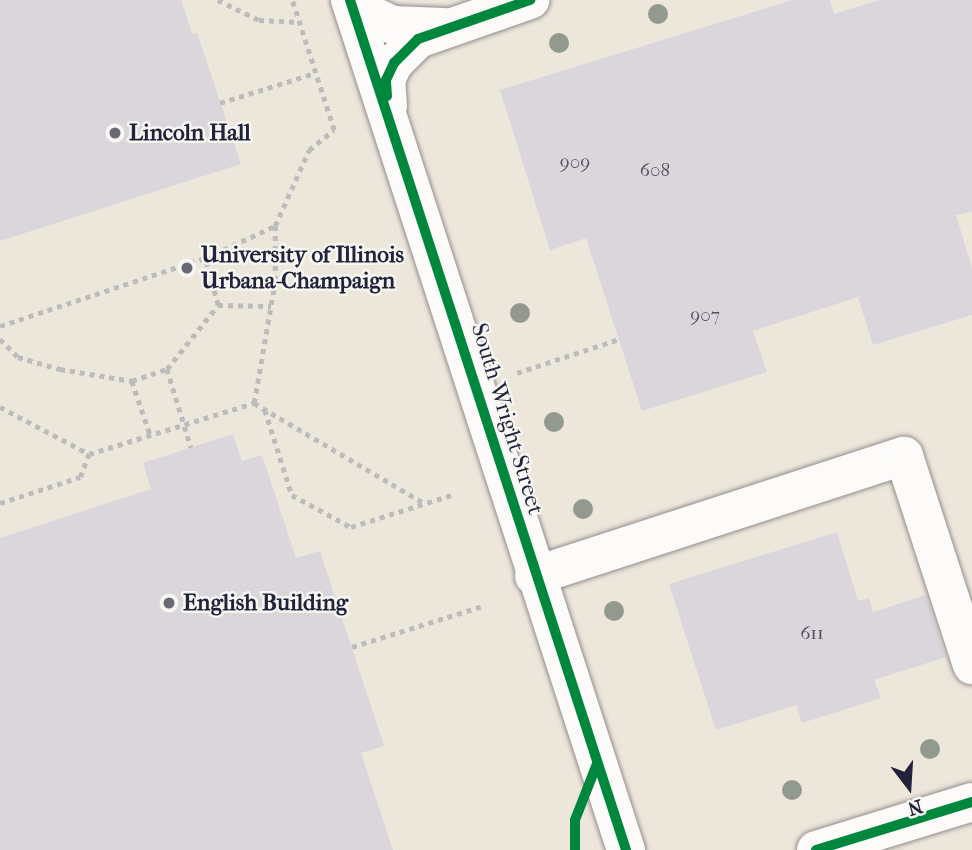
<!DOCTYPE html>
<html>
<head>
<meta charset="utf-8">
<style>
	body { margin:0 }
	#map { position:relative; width:972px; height:850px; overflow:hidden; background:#ede6db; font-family:"IM FELL French Canon",serif }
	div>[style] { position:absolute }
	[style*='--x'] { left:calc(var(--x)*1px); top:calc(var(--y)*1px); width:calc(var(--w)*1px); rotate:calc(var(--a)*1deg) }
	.building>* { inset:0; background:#dbd6dc }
	.path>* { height:4.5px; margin-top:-2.25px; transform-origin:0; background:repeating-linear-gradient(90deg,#bdbcbd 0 5px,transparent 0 10px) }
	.roads { filter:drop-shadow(0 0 2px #928e8c) drop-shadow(0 0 2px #928e8c) }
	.minor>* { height:38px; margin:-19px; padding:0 19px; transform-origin:19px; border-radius:19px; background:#fcfbfa }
	.cycleway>* { height:10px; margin:-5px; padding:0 5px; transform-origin:5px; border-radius:5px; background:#00873e }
	.trees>* { width:20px; height:20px; margin:-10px; border-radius:50%; background:#929a8f }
	.dots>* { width:19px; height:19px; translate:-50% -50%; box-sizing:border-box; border:4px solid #f6f6f2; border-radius:50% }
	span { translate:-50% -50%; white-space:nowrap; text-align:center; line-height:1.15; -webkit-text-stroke:5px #f6f6f2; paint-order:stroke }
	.number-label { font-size:19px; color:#504f63 }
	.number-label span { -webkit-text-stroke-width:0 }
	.poi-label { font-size:23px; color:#22223b; font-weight:700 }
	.left { translate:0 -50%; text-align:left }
	.street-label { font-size:23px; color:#22223b }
	.north { position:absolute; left:874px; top:752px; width:70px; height:70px; -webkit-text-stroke:5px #f6f6f2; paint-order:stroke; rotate:163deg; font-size:19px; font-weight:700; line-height:28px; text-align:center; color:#22223b }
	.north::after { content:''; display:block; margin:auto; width:24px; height:32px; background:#22223b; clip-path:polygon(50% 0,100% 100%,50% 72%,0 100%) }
</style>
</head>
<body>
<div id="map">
	<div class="building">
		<i style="clip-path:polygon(0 0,181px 0,192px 34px,197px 33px,241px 164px,0 241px)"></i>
		<i style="clip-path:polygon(792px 0,830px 0,834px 14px,879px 0,972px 0,972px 212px,956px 215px,972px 268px,972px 315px,873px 345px,858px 297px,753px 331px,767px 372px,642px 411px,586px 238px,550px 250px,500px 90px)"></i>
		<i style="clip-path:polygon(233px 434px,242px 461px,262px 455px,296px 558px,320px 551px,384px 746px,361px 753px,393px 850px,0 850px,0 538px,151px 489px,143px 463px)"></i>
		<i style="clip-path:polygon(837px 532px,858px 601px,869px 598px,873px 612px,926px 595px,946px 657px,874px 680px,881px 698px,802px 723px,796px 705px,716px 730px,669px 584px)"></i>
	</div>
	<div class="path">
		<i style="--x:218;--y:0;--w:46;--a:26"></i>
		<i style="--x:259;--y:20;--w:40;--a:2.9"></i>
		<i style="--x:220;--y:103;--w:100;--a:-17.5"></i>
		<i style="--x:218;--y:305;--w:53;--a:1.1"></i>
		<i style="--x:0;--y:326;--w:216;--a:-18.4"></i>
		<i style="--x:205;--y:258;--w:77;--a:-24.6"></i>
		<i style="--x:275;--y:226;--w:83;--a:-65.9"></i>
		<i style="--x:309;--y:150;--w:32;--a:-39"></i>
		<i style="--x:334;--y:130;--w:137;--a:-107.9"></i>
		<i style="--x:0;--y:339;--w:25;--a:45"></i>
		<i style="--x:18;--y:357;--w:44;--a:15.9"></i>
		<i style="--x:60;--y:369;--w:73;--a:9.5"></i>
		<i style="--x:132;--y:381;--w:37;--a:-19"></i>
		<i style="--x:167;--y:369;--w:82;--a:-51.4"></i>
		<i style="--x:218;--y:305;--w:49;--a:-105.5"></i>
		<i style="--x:167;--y:369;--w:82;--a:72.9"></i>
		<i style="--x:517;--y:373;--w:108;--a:-18.4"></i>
		<i style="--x:132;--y:381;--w:56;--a:71.2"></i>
		<i style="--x:254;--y:403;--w:197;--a:30.5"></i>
		<i style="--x:0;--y:407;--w:101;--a:27.8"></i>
		<i style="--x:89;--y:454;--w:173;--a:-17.2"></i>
		<i style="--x:254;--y:403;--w:124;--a:-80.2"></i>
		<i style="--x:275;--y:281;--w:55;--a:-90"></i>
		<i style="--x:265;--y:410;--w:89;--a:72.4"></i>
		<i style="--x:292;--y:495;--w:67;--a:28.5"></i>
		<i style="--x:351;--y:527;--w:105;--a:-17.7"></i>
		<i style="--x:0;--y:503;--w:84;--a:-18"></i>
		<i style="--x:80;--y:477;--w:25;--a:-69"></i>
		<i style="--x:352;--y:647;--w:140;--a:-17.4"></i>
	</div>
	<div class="roads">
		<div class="minor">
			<i style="--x:350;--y:0;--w:894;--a:72.01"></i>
			<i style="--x:352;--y:6;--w:45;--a:24.9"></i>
			<i style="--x:393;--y:25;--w:51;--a:2.2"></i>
			<i style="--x:388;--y:106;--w:26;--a:-94"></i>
			<i style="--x:386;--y:80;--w:19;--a:-65"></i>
			<i style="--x:394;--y:63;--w:34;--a:-45"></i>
			<i style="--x:418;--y:39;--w:119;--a:-19.2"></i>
			<i style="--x:534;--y:576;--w:389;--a:-18"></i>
			<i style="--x:904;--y:456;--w:220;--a:72"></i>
			<i style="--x:816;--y:850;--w:163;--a:-17.1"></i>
		</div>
	</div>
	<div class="cycleway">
		<i style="--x:350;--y:0;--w:894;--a:72.01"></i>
		<i style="--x:387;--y:96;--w:16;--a:-94"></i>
		<i style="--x:386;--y:80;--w:19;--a:-65"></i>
		<i style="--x:394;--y:63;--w:34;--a:-45"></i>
		<i style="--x:418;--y:39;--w:119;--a:-19.2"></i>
		<i style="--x:575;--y:850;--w:30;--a:-90"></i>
		<i style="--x:575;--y:820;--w:60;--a:-68.6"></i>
		<i style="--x:816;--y:850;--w:163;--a:-17.1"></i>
	</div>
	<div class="trees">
		<i style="left:658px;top:14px"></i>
		<i style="left:559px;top:43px"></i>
		<i style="left:520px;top:313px"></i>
		<i style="left:554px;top:422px"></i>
		<i style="left:583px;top:509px"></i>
		<i style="left:614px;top:611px"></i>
		<i style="left:930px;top:749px"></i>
		<i style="left:792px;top:790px"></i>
	</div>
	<div class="dots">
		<i style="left:115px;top:133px;background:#696773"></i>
		<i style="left:187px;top:268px;background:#696773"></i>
		<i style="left:169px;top:603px;background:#696773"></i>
	</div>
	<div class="number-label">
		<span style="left:575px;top:163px">909</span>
		<span style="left:655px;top:171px">608</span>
		<span style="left:705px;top:316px">907</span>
		<span style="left:812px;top:634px">611</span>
	</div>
	<div class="poi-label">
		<span class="left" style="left:129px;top:133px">Lincoln Hall</span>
		<span class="left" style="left:201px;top:268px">University of Illinois<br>Urbana-Champaign</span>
		<span class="left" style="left:183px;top:603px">English Building</span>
	</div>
	<div class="street-label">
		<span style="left:507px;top:419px;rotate:73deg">South Wright Street</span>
	</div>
	<div class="north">N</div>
</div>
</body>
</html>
